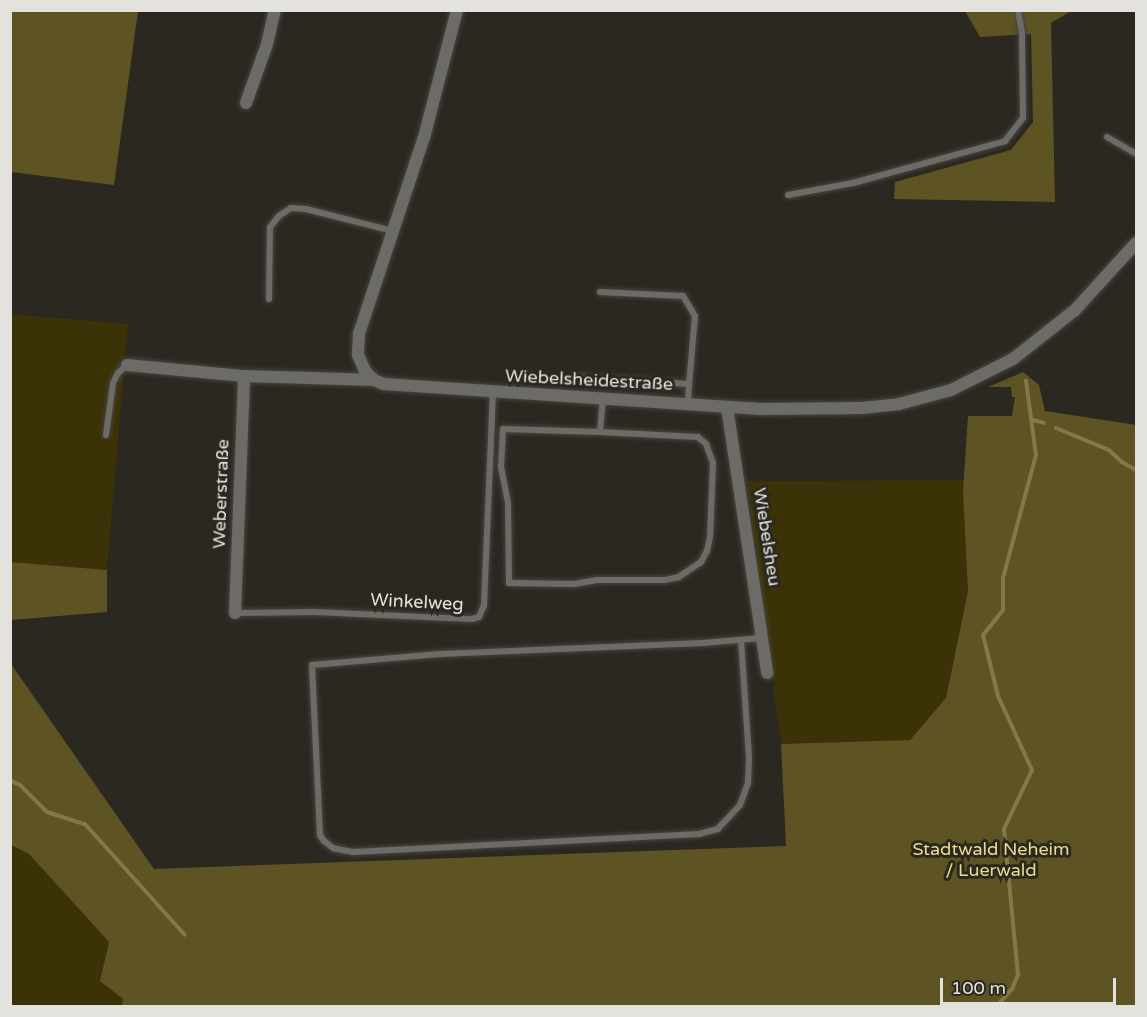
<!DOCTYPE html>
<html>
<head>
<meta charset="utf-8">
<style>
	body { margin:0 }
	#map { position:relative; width:1147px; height:1017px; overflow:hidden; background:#2a2820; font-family:"Varela Round",sans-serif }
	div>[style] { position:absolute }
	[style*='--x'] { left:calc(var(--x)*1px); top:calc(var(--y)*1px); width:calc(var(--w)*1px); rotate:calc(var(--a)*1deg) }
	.green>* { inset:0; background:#3b3207 }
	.forest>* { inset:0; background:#5e5423 }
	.stream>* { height:4px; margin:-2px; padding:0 2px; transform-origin:2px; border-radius:2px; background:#837948 }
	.roads { filter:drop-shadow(0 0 2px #48463e) drop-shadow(0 0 2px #48463e) }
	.lane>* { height:6px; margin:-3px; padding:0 3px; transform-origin:3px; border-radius:3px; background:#6c6b67 }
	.street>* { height:12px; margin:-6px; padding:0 6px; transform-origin:6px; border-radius:6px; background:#6c6b67 }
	span { translate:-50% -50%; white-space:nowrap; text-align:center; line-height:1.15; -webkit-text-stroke:6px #2a2820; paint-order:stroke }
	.street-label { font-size:18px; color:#e3e2dc }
	.park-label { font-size:18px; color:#ebdb8d }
	.frame { position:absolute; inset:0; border:12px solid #e3e2dc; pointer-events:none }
	.scale { position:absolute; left:940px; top:978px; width:176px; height:27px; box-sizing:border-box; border:3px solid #e3e2dc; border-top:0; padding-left:8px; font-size:18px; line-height:21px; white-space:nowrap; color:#e3e2dc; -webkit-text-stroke:4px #2a2820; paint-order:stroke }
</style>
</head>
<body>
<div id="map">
	<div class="green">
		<i style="clip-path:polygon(10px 314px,128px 324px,107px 570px,11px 562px)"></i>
		<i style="clip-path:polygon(964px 480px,968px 591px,946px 698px,910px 740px,781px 744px,746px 481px)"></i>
		<i style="clip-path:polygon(10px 845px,29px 854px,109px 942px,100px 981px,124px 999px,122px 1006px,11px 1006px)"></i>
	</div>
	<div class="forest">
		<i style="clip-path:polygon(11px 10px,138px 11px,114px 185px,11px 172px)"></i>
		<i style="clip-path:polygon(965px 11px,1071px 11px,1051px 23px,1055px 202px,894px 199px,895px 182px,1011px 150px,1033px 122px,1031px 34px,980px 37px)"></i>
		<i style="clip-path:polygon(1023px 372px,1039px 385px,1045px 411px,1136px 425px,1136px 1006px,122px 1006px,123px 999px,100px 981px,109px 942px,29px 854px,11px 845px,11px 664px,154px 869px,786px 846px,781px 744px,910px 740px,946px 698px,968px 591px,963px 492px,968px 416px,1012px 416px,1015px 397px,1012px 397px,1011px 387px,988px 387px)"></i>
		<i style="clip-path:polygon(10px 562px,107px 570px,107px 612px,11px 620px)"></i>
	</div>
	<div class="stream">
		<i style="--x:1033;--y:420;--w:11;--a:15"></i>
		<i style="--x:1056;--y:428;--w:57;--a:22.5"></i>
		<i style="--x:1109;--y:450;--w:18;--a:43"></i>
		<i style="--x:1122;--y:462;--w:16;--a:30"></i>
		<i style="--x:10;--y:780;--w:11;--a:27"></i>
		<i style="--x:20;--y:785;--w:38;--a:45"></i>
		<i style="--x:47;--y:812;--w:40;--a:18"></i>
		<i style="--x:85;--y:824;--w:149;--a:48"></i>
		<i style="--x:997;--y:1006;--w:23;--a:-49"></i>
		<i style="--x:1012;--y:989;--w:15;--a:-67"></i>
		<i style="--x:1018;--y:975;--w:147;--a:-95.5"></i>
		<i style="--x:1004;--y:829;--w:65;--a:-64.6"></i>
		<i style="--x:1032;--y:770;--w:81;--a:-114.7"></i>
		<i style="--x:998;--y:696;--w:63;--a:-103.8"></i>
		<i style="--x:983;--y:635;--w:32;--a:-51"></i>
		<i style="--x:1003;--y:610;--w:32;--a:-90"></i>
		<i style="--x:1003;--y:578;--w:127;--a:-75"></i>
		<i style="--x:1036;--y:455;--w:75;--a:-97.7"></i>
	</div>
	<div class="roads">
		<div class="lane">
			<i style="--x:1107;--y:137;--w:34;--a:30"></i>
			<i style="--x:788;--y:195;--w:66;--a:-10.5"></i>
			<i style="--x:853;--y:183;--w:158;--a:-15.4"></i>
			<i style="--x:1005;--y:141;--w:29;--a:-52"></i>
			<i style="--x:1023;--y:118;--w:85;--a:-90.7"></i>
			<i style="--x:1022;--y:33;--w:23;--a:-100"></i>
			<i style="--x:600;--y:292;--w:83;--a:2.8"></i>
			<i style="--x:683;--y:296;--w:23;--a:59"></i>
			<i style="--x:695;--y:316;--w:68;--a:95"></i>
			<i style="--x:269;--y:299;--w:72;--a:-89.2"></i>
			<i style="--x:270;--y:227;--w:14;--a:-51"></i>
			<i style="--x:279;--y:216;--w:14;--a:-34"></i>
			<i style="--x:291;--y:208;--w:15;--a:4"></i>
			<i style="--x:306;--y:209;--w:90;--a:14.2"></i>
			<i style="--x:574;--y:377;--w:115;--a:3.5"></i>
			<i style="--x:689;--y:384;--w:20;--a:93"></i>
			<i style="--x:600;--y:432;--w:98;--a:2.9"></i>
			<i style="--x:698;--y:437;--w:11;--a:41"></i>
			<i style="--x:706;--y:444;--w:20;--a:70"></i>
			<i style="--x:713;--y:463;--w:74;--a:92.3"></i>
			<i style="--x:710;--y:537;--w:14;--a:102"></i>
			<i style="--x:707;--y:551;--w:13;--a:119"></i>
			<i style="--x:701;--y:562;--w:27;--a:146"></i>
			<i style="--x:679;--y:577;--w:14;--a:168"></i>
			<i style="--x:665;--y:580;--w:68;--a:180"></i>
			<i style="--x:597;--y:580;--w:23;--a:170"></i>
			<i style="--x:574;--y:584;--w:65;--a:-179.1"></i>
			<i style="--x:509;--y:583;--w:80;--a:-90.7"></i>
			<i style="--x:508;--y:503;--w:37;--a:-101"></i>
			<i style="--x:501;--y:467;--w:38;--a:-87"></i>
			<i style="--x:503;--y:429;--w:97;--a:1.8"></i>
			<i style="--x:600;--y:432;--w:34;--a:-85"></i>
			<i style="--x:106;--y:435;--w:52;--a:-82.3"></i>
			<i style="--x:113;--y:383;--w:11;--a:-63"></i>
			<i style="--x:118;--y:373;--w:12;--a:-42"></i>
			<i style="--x:235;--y:613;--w:80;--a:-0.7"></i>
			<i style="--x:315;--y:612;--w:157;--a:2.6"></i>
			<i style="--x:472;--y:619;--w:7;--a:-16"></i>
			<i style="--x:479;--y:617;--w:13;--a:-67"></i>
			<i style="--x:484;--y:605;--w:213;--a:-87.6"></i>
			<i style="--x:741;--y:640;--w:117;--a:86.1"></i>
			<i style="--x:749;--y:757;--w:26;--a:92"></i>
			<i style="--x:748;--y:783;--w:23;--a:110"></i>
			<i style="--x:740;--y:805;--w:33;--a:133"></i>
			<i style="--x:718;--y:829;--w:20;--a:165"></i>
			<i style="--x:699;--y:834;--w:346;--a:177"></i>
			<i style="--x:353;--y:852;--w:20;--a:-169"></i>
			<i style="--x:333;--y:848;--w:11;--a:-142"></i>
			<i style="--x:324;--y:841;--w:7;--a:-124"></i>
			<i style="--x:320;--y:835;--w:170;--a:-92.7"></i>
			<i style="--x:312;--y:665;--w:128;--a:-4.9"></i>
			<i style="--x:440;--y:654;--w:263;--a:-2.4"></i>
			<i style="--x:703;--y:643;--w:58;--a:-4.9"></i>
		</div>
		<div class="street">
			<i style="--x:457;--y:10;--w:128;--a:104.5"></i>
			<i style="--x:425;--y:134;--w:211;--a:108.3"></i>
			<i style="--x:359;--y:334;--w:21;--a:93"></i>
			<i style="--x:358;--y:355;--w:17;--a:66"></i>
			<i style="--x:365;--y:371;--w:13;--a:45"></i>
			<i style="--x:374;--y:380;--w:11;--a:22"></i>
			<i style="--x:384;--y:384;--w:377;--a:3.8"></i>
			<i style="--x:760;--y:409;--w:102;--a:-0.6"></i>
			<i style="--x:862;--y:408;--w:37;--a:-6"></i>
			<i style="--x:899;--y:404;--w:54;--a:-15.1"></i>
			<i style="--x:951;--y:390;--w:69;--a:-26.6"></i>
			<i style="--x:1013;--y:359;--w:79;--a:-38.3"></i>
			<i style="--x:1075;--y:310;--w:91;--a:-47.7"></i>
			<i style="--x:246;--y:103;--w:63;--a:-70.4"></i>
			<i style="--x:267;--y:44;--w:35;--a:-77"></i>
			<i style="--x:127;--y:365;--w:118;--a:5.4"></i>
			<i style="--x:244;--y:376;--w:130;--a:1.8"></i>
			<i style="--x:727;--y:407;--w:269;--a:81.4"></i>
			<i style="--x:235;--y:613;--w:237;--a:-87.8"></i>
		</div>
	</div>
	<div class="street-label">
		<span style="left:589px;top:380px;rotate:3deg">Wiebelsheidestraße</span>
		<span style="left:221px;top:494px;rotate:-88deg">Weberstraße</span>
		<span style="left:767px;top:537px;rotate:81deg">Wiebelsheu</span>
		<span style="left:417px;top:602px;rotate:3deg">Winkelweg</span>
	</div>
	<div class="park-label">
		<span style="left:991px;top:860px">Stadtwald Neheim<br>/ Luerwald</span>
	</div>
	<div class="frame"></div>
	<div class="scale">100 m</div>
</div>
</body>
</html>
